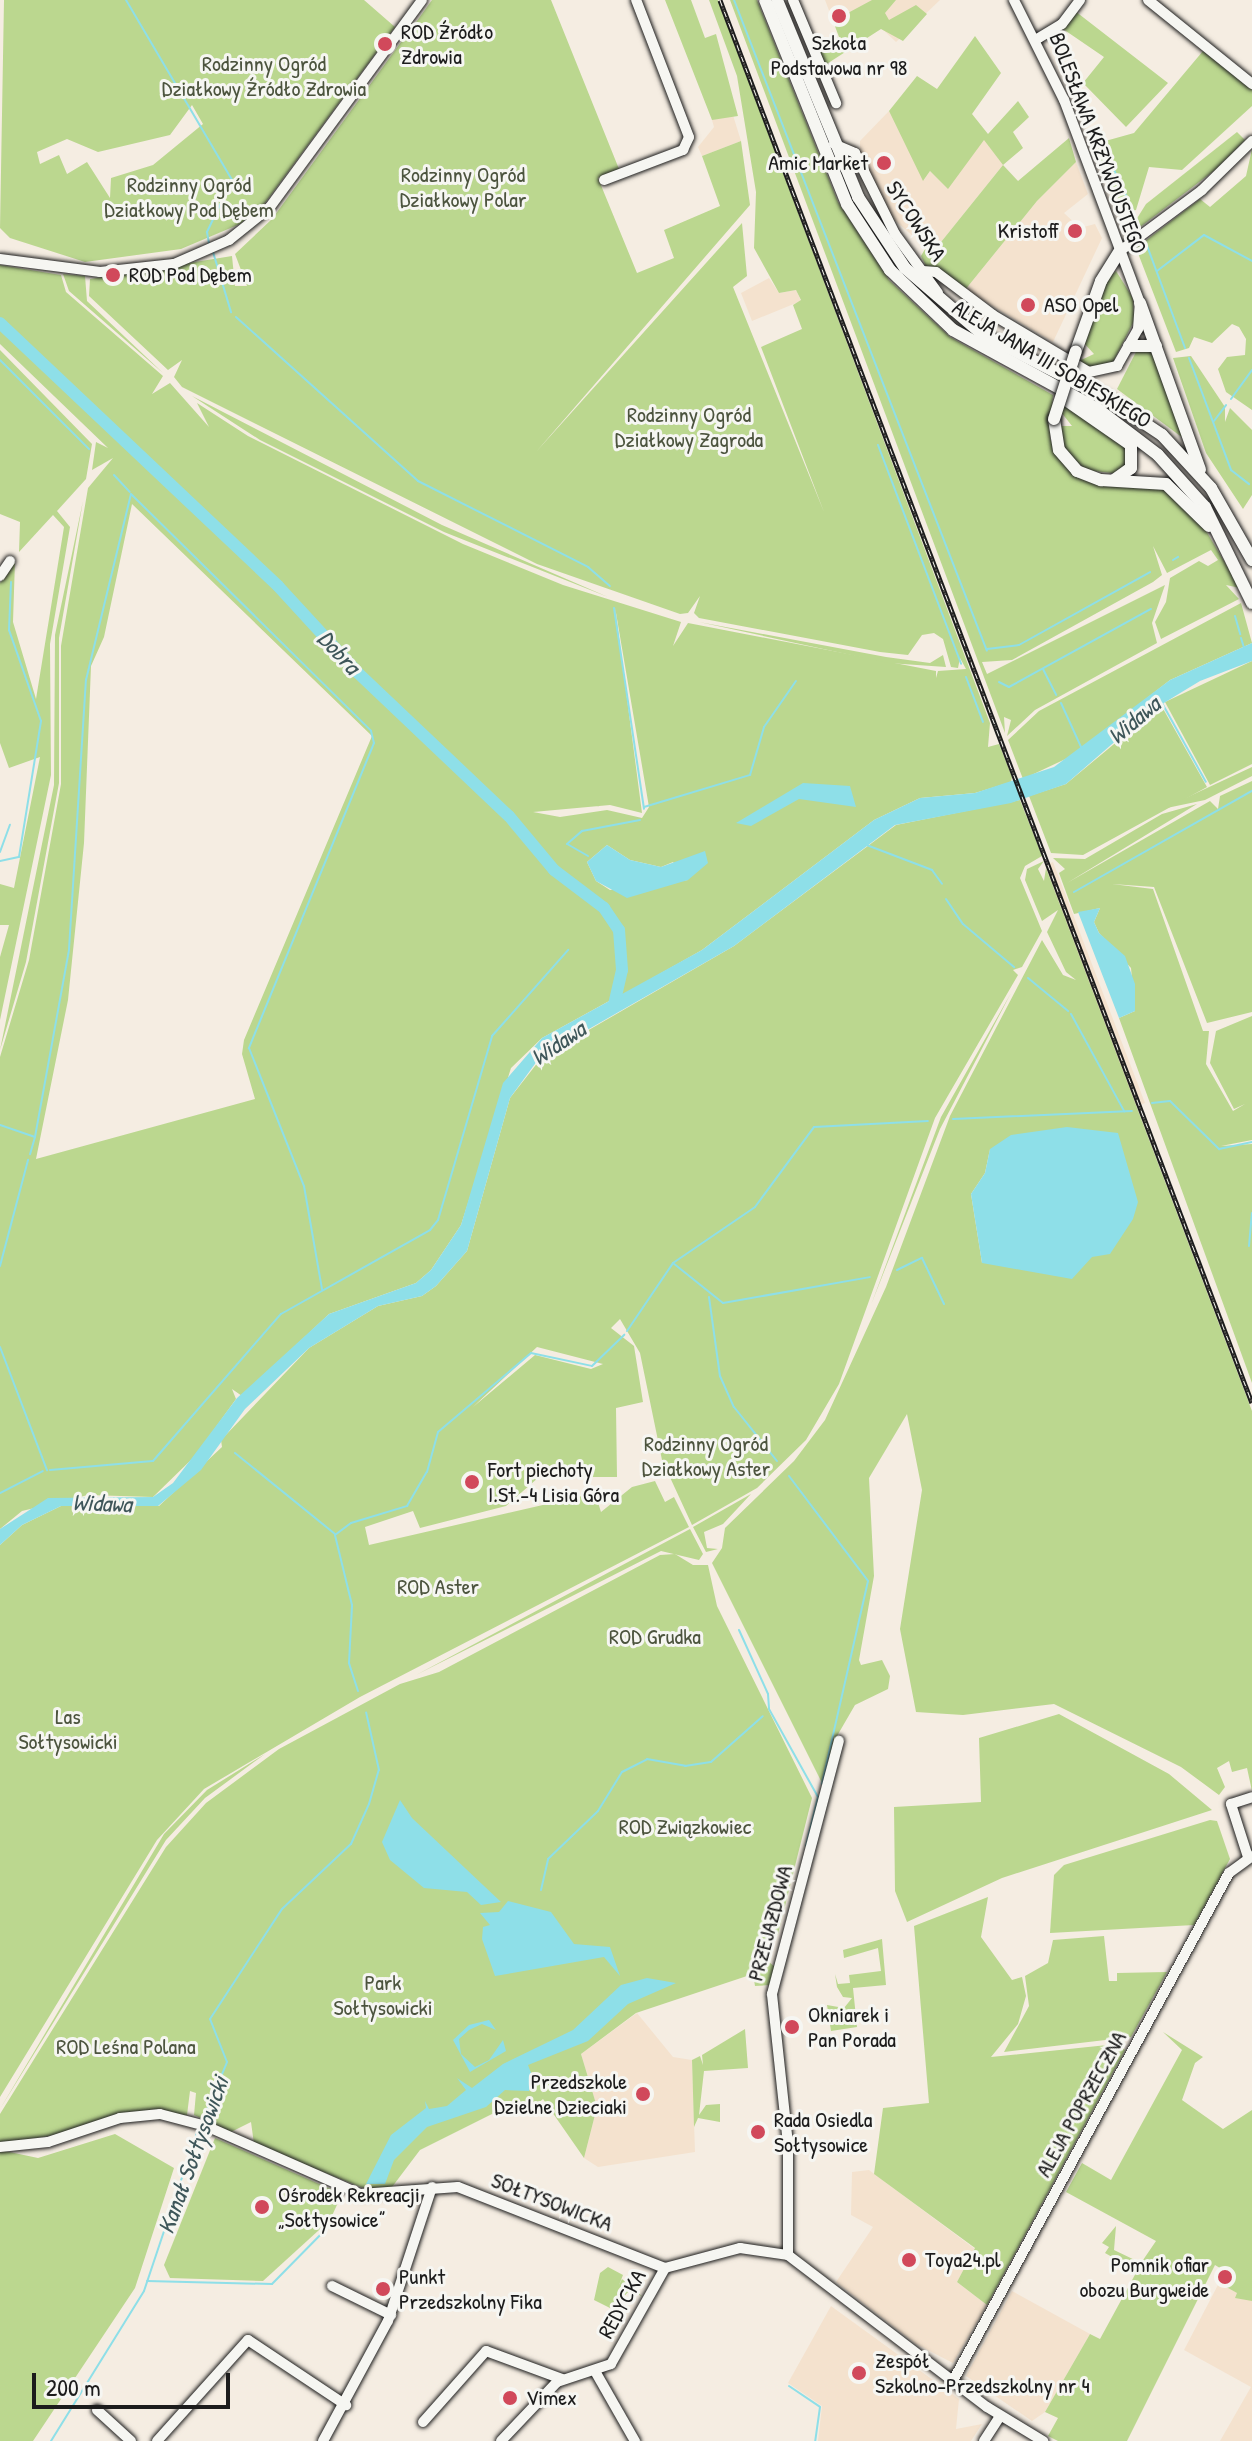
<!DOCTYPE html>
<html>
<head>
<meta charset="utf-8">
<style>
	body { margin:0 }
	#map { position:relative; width:1252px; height:2441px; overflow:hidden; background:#f5ede2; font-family:"Patrick Hand",sans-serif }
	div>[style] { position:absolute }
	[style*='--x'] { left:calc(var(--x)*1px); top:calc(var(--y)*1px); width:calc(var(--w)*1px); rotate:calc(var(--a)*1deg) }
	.built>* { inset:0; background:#f4e2ce }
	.green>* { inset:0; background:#bbd78f }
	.water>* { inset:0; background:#8edfe8 }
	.stream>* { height:2px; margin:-1px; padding:0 1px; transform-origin:1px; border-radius:1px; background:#8edfe8 }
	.river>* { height:12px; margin:-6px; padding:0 6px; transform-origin:6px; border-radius:6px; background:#8edfe8 }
	.roads { filter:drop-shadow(0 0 2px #1c1c1c) drop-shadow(0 0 2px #1c1c1c) }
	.minor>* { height:10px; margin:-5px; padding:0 5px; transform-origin:5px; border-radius:5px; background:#f6f6f2 }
	.major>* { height:12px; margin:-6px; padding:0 6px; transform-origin:6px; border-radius:6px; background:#f6f6f2 }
	.rail>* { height:5px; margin-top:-2.5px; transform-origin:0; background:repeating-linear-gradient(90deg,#f6f6f2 0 6px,#1c1c1c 0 12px); box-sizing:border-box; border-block:2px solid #1c1c1c }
	.bridges { filter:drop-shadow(0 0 2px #1c1c1c) drop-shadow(0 0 2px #1c1c1c) }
	.major-bridge>* { height:12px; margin:-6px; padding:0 6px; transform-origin:6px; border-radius:6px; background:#f6f6f2 }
	.dots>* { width:22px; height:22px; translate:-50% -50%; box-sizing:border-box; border:4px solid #f6f6f2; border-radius:50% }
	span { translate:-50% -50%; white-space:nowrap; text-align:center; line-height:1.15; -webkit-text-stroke:6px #f6f6f2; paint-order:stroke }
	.poi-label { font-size:22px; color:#1c1c1c }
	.left { translate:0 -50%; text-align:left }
	.right { translate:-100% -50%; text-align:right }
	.park-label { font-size:22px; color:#4c543e }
	.street-label { font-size:22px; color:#1c1c1c }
	.water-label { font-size:24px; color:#3e5659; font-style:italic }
	.scale { position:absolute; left:32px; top:2373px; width:198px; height:36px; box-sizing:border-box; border:4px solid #1c1c1c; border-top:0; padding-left:10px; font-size:24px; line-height:28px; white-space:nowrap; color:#1c1c1c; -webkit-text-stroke:6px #f6f6f2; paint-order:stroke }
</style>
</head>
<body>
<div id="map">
	<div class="built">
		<i style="clip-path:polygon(825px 0,940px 0,896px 42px,862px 10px,833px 21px)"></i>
		<i style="clip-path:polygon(889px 111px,924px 180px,930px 171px,948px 188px,984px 139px,1003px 165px,933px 252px,917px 231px,913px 236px,885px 212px,860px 160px,860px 141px)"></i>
		<i style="clip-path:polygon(732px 112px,741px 141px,702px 156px,698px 147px,714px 127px,712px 120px)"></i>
		<i style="clip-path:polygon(1076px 162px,1088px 194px,1064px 213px,1080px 228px,1095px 224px,1102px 238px,1053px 342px,965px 290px,1037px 201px)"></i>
		<i style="clip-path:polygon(769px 278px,779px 293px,796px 290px,801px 301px,752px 321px,741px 293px)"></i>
		<i style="clip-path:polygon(1053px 862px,1145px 1103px,1135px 1107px,1045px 865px)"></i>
		<i style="clip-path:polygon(637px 2013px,673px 2057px,692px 2060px,695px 2152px,598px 2167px,584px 2158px,597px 2107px,581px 2054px)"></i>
		<i style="clip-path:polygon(869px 2170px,975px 2249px,957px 2282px,987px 2305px,953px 2363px,916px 2344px,836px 2282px,873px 2227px,851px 2215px,852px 2172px)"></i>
		<i style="clip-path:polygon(1219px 2283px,1252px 2301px,1252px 2441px,1220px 2441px,1251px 2387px,1184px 2350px)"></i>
		<i style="clip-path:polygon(1012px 2291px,1090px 2334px,1045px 2412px,1032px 2421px,966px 2376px)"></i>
		<i style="clip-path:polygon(831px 2306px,959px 2399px,956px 2429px,982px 2424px,971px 2441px,818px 2441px,822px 2406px,788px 2383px)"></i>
	</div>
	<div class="green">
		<i style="clip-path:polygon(evenodd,4px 0,364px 0,395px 27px,265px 203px,240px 224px,181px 249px,85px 262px,10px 238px,0 228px,4px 0,192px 105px,203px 124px,153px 165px,111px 178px,110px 198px,87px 162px,67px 174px,59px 155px,40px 164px,37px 152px,67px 139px,98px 152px,170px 135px,192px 105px)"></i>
		<i style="clip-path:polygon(evenodd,432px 0,551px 0,619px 169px,598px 178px,637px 273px,674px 258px,664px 230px,720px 206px,702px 156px,741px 141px,750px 205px,536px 452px,742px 223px,747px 276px,733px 287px,824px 512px,761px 347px,802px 329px,793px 305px,801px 300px,796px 290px,779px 293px,754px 248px,756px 192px,737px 76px,709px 0,718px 0,990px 723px,988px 747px,999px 744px,1012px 777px,1011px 782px,975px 793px,920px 798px,874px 820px,702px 950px,619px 997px,620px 928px,613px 915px,555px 868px,506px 810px,360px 673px,273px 580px,158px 477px,127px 438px,0 319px,0 265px,61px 275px,66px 292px,163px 376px,152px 394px,170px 383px,209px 427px,197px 403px,248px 436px,463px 544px,563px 585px,681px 622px,673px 646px,688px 623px,936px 671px,936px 678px,938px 671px,966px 669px,960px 658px,958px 668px,951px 667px,943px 639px,934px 633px,922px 635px,908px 655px,880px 652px,699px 618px,694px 613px,700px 596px,688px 613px,680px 614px,537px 564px,182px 387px,174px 377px,182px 360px,168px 370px,89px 296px,90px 279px,232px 256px,235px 286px,247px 286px,235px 254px,272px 219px,404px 38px,413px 39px,409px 32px,432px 0,615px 607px,649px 807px,642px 818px,607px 810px,560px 817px,533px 812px,610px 805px,642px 813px,615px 607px,432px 0,607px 845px,630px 860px,661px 867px,673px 862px,688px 880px,610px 890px,596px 881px,587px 862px,607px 845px)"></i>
		<i style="clip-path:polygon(665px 0,691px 0,705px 38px,716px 34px,738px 116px,712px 120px)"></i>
		<i style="clip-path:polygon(730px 0,757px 0,838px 202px,889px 280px,950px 337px,1053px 395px,1050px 439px,1074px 474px,1157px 483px,1202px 524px,1240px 588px,1226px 585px,1239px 599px,1161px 639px,1155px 622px,1166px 602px,1170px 578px,1199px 561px,1208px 566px,1218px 560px,1211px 550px,1167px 573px,1153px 546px,1162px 575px,1153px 582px,1012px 660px,982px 662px,987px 674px,1165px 585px,1152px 623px,1157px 643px,1035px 710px,1007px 736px,1011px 720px,1004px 717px,1005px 733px)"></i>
		<i style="clip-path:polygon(872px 0,896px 0,885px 13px,889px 20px,916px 5px,927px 14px,903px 41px,881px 29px,822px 67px,815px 47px,839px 37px,833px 21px)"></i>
		<i style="clip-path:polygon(1075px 11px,1168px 83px,1126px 127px,1083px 83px,1104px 57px,1063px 29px)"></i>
		<i style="clip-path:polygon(975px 36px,1001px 73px,972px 114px,988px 134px,1018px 101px,1029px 117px,1013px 132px,1023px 148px,1003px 165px,1018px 181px,1069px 138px,1076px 162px,1037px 201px,965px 290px,927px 268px,921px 256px,925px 249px,933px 252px,1003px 165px,984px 140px,948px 189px,930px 171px,923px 181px,889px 111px,917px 76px,937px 89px)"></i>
		<i style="clip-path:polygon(1203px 51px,1252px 90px,1252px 106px,1182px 170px,1149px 167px,1136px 210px,1125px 213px,1091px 145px,1134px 133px)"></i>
		<i style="clip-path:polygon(1237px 132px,1245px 140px,1215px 170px,1139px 228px,1136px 220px,1146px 204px)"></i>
		<i style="clip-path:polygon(1252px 149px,1252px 410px,1226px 392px,1218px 369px,1227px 357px,1245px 355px,1246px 339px,1239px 327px,1232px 324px,1212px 343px,1194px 337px,1189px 348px,1176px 352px,1136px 248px,1200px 199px,1210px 207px,1246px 176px)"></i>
		<i style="clip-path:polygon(1116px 271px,1133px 298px,1134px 321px,1112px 364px,1091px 369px,1079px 361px,1094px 354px,1083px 342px,1107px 279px)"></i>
		<i style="clip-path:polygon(63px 274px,85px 276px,87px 301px,163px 373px,69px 291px)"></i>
		<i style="clip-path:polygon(evenodd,0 329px,275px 587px,354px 671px,500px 810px,552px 872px,606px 914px,615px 926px,621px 970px,611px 1000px,542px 1038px,511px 1068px,461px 1225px,431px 1270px,416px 1283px,329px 1314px,242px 1396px,232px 1389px,236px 1399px,195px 1456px,153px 1497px,88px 1495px,22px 1511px,0 1529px,0 1057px,29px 960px,61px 784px,61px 646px,88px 488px,113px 458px,92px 470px,96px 442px,108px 448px,0 344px,0 329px,132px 504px,372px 736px,244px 1040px,242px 1054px,255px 1099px,36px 1159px,68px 1000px,84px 843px,91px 666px,104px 637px,132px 504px)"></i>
		<i style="clip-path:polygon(1147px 349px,1153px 353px,1183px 438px,1117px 389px,1137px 350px)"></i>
		<i style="clip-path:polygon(0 350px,92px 444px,86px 479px,57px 511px,70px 527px,50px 644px,51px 775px,0 1020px,0 957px,9px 925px,0 925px,0 884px,14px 888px,40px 757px,9px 768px,0 743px,0 583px,15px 561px,13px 622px,36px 699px,64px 527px,53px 515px,19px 552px,20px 522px,0 514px)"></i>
		<i style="clip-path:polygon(1191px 356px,1225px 407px,1225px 422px,1230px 408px,1252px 430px,1252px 495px,1243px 509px,1206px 453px,1173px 358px)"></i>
		<i style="clip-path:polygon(192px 396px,442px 525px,608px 597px,444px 532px,260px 440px)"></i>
		<i style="clip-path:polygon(1064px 402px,1118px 437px,1131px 454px,1121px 474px,1084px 470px,1065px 451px,1058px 426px,1072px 426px,1061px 412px)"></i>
		<i style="clip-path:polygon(83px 501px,59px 638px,59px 783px,26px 962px,0 1050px,54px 785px,55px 635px)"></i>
		<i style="clip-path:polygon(1241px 603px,1252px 643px,1170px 680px,1074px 755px,1023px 779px,1008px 740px,1039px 711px)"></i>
		<i style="clip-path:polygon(699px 622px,886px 657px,930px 663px,943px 655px,946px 667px,888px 663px)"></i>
		<i style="clip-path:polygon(1252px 661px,1252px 764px,1210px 785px,1165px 702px)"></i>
		<i style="clip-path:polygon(1161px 705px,1207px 787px,1083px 855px,1051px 853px,1029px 796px,1066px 784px)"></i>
		<i style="clip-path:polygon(1252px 767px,1252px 776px,1205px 800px,1162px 809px)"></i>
		<i style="clip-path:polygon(1252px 781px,1252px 1012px,1207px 1023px,1154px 887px,1112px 884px,1153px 889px,1203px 1031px,1209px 1031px,1206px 1064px,1233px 1111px,1245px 1104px,1234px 1109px,1210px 1063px,1216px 1031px,1252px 1016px,1252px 1140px,1221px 1146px,1252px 1144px,1252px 1383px,1119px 1018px,1135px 1011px,1131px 968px,1099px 933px,1094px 922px,1100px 908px,1074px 914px,1059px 873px,1065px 869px,1053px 858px,1085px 859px,1162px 814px,1197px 804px,1067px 883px,1210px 801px,1218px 809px,1220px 796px)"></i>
		<i style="clip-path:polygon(evenodd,1020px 800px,1042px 856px,1025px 866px,1020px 878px,1042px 931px,1022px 967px,1013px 970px,1018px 975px,935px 1118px,839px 1384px,806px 1440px,757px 1488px,692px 1525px,662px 1460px,640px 1353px,620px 1319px,611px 1328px,634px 1346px,643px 1402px,616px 1408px,617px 1477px,539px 1477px,506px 1506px,420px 1528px,413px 1511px,365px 1527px,369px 1545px,595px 1493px,601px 1512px,632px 1487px,655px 1481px,665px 1502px,674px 1497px,689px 1527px,360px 1697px,204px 1789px,157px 1840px,0 2097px,0 1545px,22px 1525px,61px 1506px,159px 1506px,222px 1447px,221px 1440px,309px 1348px,378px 1306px,422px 1296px,436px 1286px,467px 1251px,510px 1098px,542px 1057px,734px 946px,896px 825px,1020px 800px,537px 1347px,603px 1364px,591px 1369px,535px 1355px,473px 1407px,537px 1347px)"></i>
		<i style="clip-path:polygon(evenodd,1044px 861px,1038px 869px,1044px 881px,1046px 868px,1252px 1411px,1252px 1791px,1247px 1768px,1232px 1772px,1229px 1761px,1217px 1768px,1225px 1787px,1219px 1795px,1181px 1767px,1054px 1704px,963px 1715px,916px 1712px,900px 1629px,922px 1490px,907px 1414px,869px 1478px,874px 1576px,859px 1660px,861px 1665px,882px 1660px,890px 1676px,888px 1689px,855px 1705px,837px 1736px,824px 1787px,712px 1563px,722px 1548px,725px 1528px,794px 1461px,825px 1420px,886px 1287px,950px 1116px,1042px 940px,1063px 975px,1076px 980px,1066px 972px,1047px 932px,1058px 910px,1042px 921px,1025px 880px,1027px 869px,1044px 861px,990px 1149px,982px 1263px,971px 1194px,985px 1173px,990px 1149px)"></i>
		<i style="clip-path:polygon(1011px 993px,940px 1129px,871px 1305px,941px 1117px)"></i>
		<i style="clip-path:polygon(751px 1494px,723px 1524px,704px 1532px,707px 1548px,718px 1549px,706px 1552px,693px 1527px)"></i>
		<i style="clip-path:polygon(690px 1529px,703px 1554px,699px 1560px,661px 1551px,416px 1675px)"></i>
		<i style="clip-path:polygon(675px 1554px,693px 1565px,708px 1565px,717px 1606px,812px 1798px,778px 1934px,758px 1953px,775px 1967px,770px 1985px,755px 1986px,753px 1974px,636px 2013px,581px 2054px,597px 2107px,584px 2158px,543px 2099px,531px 2109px,506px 2107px,420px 2150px,389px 2191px,368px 2190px,254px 2144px,251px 2122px,231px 2132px,194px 2115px,196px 2093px,190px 2091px,187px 2115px,123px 2113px,55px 2135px,0 2144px,0 2114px,166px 1847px,206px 1803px,279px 1749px,400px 1684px,439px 1672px,660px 1555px)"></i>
		<i style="clip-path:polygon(1059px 1714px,1169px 1774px,1212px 1810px,1002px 1878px,907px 1922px,895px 1891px,894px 1807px,981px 1802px,979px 1738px)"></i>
		<i style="clip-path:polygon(265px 1754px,205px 1798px,166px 1840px,0 2109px,164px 1834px,207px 1790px)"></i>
		<i style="clip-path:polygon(1210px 1820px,1217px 1821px,1230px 1859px,1194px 1925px,1050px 1933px,1054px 1875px,1064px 1865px)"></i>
		<i style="clip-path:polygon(988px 1897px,981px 1937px,1012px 1980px,1022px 1977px,1026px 1996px,1018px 2024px,991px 2057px,1117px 2044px,1125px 2050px,987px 2305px,957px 2282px,975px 2248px,874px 2174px,883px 2108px,929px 2103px,914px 1926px)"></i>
		<i style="clip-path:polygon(1104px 1936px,1109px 1981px,1117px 1981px,1117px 1973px,1167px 1972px,1131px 2037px,1004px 2052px,1029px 2006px,1025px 1976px,1048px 1963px,1053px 1940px)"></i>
		<i style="clip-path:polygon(882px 1939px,886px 1985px,853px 1988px,857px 2027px,831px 2031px,827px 2005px,844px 2008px,852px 1998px,843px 1997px,837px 1987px,835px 1974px,838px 1984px,850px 1983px,849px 1975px,881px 1971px,878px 1948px,844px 1958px,843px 1950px)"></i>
		<i style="clip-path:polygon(745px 2029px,748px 2068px,704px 2071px,699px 2115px,706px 2105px,720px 2104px,720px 2122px,698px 2118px,694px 2127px,692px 2060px,700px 2056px,703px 2065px,702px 2055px)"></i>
		<i style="clip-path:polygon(1163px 2032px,1203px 2057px,1195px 2063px,1182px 2100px,1223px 2129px,1252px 2110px,1252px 2301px,1235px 2298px,1237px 2293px,1219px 2283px,1228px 2273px,1215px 2265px,1127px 2441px,1058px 2441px,1048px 2436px,1058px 2418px,1045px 2412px,1090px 2334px,1100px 2339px,1137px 2271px,1105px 2253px,1109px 2247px,1102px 2243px,1116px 2226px,1114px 2250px,1141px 2263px,1156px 2241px,1066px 2192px,1082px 2163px,1111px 2180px,1182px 2050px)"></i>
		<i style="clip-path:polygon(115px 2134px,174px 2168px,135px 2288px,33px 2441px,0 2441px,0 2150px,38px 2158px)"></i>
		<i style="clip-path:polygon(215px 2138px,342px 2194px,330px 2220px,263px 2281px,170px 2278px,164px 2265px)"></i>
		<i style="clip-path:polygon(608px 2267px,623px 2275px,619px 2285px,622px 2279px,643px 2297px,630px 2290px,612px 2309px,594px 2300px,600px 2273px)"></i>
	</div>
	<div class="water">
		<i style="clip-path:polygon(1252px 643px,1252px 661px,1200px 681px,1149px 712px,1066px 784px,1011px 803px,895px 825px,734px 946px,540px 1057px,510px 1098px,467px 1251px,436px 1286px,422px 1296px,378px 1306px,309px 1348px,245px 1409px,201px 1470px,158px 1506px,61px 1506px,22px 1525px,0 1545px,0 1529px,48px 1498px,153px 1497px,173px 1483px,237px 1398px,329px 1314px,416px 1283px,431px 1270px,461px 1225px,503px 1083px,542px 1038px,702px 950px,874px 820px,920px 798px,975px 793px,1054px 767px,1170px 680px)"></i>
		<i style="clip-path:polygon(803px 783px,850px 786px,856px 807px,799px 799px,751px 826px,736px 823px)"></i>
		<i style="clip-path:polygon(607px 845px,630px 860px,661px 867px,705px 851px,708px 863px,688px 880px,627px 898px,596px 881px,587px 862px)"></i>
		<i style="clip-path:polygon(1100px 908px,1094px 922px,1099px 933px,1125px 956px,1135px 984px,1135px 1011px,1119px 1018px,1078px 912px)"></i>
		<i style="clip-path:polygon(1067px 1127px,1118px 1133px,1138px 1202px,1133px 1219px,1110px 1254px,1092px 1257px,1072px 1279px,982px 1263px,971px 1194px,985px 1173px,990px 1149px,1011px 1135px)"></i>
		<i style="clip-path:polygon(400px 1800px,412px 1818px,501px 1902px,481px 1905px,467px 1892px,424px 1888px,390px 1860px,382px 1842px)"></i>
		<i style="clip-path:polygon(508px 1901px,551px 1912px,574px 1944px,610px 1947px,620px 1976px,604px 1957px,495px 1976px,482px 1939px,483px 1927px,490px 1925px,480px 1913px,499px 1912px)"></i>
		<i style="clip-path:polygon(647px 1978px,676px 1983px,628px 2004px,588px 2041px,528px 2065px,533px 2078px,529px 2091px,505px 2090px,486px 2107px,427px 2127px,394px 2160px,385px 2184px,366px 2184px,391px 2135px,426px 2108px,425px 2101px,429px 2109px,447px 2106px,466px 2090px,457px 2078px,472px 2088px,503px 2064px,573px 2030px,621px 1985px)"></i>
		<i style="clip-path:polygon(489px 2020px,496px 2030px,482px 2024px,469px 2030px,459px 2039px,461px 2054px,475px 2067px,489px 2060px,503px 2040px,506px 2051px,470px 2072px,453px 2040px,469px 2025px)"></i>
	</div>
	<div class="stream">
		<i style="--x:126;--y:0;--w:209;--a:59.5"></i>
		<i style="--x:232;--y:180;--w:58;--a:115.7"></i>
		<i style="--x:207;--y:232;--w:11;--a:80"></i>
		<i style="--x:734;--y:0;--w:698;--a:68.76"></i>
		<i style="--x:1100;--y:140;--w:81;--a:65"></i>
		<i style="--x:1146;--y:243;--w:112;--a:69.6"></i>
		<i style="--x:213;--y:252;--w:63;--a:73.3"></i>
		<i style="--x:1157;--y:271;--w:59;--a:-37.5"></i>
		<i style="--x:1204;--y:235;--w:55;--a:28.4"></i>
		<i style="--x:236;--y:317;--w:245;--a:42"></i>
		<i style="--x:418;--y:481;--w:191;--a:26.8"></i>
		<i style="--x:588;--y:567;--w:29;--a:41"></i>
		<i style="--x:1189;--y:358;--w:120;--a:69.4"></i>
		<i style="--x:1231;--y:470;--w:23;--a:38"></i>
		<i style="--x:0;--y:360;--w:126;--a:45"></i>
		<i style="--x:1231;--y:399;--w:36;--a:-54"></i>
		<i style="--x:1214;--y:421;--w:20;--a:-53"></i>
		<i style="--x:878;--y:445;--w:234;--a:69.2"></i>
		<i style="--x:114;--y:475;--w:23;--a:47"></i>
		<i style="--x:1173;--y:560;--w:6;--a:-31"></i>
		<i style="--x:614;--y:608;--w:203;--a:81.5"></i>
		<i style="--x:1235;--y:616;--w:19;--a:74"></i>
		<i style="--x:1241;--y:638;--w:10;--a:73"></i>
		<i style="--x:987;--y:649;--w:32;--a:-7"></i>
		<i style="--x:1019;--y:645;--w:150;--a:-29.1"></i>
		<i style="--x:1043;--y:669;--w:29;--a:63"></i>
		<i style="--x:966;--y:677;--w:48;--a:69.3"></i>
		<i style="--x:999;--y:682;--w:11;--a:27"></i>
		<i style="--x:1009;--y:687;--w:162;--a:-28.8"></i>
		<i style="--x:1061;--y:703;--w:51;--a:65.5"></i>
		<i style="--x:1162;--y:703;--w:90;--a:60.9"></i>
		<i style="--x:644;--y:807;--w:111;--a:-16.8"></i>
		<i style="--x:750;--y:775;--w:50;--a:-73.7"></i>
		<i style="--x:764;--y:727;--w:56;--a:-55.2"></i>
		<i style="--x:864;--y:844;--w:73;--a:20.9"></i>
		<i style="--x:932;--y:870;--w:17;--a:54"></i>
		<i style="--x:0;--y:852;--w:29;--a:-70"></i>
		<i style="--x:588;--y:856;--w:24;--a:-150"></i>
		<i style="--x:567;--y:844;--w:20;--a:-41"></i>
		<i style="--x:582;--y:831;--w:59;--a:-10.7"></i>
		<i style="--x:0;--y:861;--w:19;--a:-12"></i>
		<i style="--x:19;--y:857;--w:138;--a:-80.8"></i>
		<i style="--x:41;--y:721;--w:96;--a:-109.4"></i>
		<i style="--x:9;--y:630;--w:48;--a:-87.6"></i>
		<i style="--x:1074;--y:892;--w:205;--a:-29.6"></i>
		<i style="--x:946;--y:899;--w:30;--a:56"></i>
		<i style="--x:963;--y:924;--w:67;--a:40.1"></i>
		<i style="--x:1028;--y:978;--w:52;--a:39.5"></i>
		<i style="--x:1071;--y:1014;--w:111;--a:61.3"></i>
		<i style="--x:1152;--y:1103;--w:18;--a:-6"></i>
		<i style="--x:1170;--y:1101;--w:69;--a:44.4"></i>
		<i style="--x:1219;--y:1149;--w:34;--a:-12"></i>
		<i style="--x:953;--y:1119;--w:179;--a:-2.6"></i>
		<i style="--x:0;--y:1125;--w:37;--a:19"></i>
		<i style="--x:35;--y:1137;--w:18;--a:106"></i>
		<i style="--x:35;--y:1137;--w:191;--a:-79.7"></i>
		<i style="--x:69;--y:949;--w:270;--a:-86.4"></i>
		<i style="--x:86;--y:680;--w:191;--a:-76.4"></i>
		<i style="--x:131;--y:494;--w:337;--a:44.6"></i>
		<i style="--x:371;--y:731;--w:12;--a:76"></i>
		<i style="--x:374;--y:743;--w:330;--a:112.3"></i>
		<i style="--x:249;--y:1048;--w:149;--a:68.3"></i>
		<i style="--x:304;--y:1186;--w:105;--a:80.1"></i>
		<i style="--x:1249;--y:1246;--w:33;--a:-85"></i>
		<i style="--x:673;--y:1263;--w:99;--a:-34.3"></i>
		<i style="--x:755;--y:1207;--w:99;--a:-53.6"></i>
		<i style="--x:814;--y:1127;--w:114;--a:-3"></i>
		<i style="--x:0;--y:1266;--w:110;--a:-75.2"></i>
		<i style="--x:897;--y:1270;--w:28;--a:-26"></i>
		<i style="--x:922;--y:1258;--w:51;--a:64.4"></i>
		<i style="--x:709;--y:1297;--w:80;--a:82.1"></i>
		<i style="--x:720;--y:1376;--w:34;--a:66"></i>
		<i style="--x:734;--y:1407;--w:69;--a:51.5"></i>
		<i style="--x:627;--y:1331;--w:82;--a:-55.9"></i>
		<i style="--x:673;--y:1263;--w:64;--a:38.7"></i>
		<i style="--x:723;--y:1303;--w:149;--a:-10"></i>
		<i style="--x:0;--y:1347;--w:132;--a:69.1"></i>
		<i style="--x:235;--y:1453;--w:129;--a:39"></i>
		<i style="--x:50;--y:1470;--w:103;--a:-5"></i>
		<i style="--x:153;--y:1461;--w:195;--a:-49"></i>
		<i style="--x:281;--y:1314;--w:171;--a:-29.4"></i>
		<i style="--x:430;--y:1230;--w:13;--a:-51"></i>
		<i style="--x:438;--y:1220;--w:192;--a:-73.6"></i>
		<i style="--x:492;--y:1036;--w:115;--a:-48.5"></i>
		<i style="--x:789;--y:1476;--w:131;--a:53"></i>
		<i style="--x:868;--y:1581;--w:208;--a:102.8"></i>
		<i style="--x:0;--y:1493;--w:48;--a:-27.1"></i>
		<i style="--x:739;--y:1630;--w:70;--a:65.6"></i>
		<i style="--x:768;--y:1694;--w:15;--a:86"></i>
		<i style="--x:769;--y:1709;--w:101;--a:60.9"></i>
		<i style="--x:818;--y:1797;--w:50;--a:103.8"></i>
		<i style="--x:358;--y:1691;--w:29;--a:-108"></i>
		<i style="--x:349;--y:1663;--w:58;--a:-87"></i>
		<i style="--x:352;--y:1605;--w:72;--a:-103.7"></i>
		<i style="--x:335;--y:1535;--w:20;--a:-37"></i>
		<i style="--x:351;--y:1523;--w:59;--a:-16.9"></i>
		<i style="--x:407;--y:1506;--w:39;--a:-60"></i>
		<i style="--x:427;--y:1472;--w:41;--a:-74.6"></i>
		<i style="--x:438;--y:1432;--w:122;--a:-40.3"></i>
		<i style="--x:531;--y:1353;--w:62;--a:12"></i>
		<i style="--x:592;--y:1366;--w:45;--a:-44.1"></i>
		<i style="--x:541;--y:1890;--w:32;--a:-77"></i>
		<i style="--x:548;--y:1859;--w:69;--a:-43.8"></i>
		<i style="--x:598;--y:1811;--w:46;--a:-58.4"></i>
		<i style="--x:622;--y:1772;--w:28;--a:-27"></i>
		<i style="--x:647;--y:1759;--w:39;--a:10"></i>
		<i style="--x:685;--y:1766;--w:26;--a:-9"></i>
		<i style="--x:711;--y:1762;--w:69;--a:-41.5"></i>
		<i style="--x:203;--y:2120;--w:63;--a:-67.5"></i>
		<i style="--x:227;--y:2062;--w:46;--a:-111.6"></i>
		<i style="--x:210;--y:2019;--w:131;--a:-56.8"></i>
		<i style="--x:282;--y:1909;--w:95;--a:-43.3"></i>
		<i style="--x:351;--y:1844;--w:44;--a:-65.8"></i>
		<i style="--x:369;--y:1804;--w:35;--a:-74"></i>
		<i style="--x:379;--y:1770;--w:59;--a:-102.6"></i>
		<i style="--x:147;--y:2281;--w:125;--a:1.4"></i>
		<i style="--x:272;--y:2284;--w:80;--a:-45.5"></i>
		<i style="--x:789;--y:2386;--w:37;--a:34"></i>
		<i style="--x:820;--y:2407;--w:34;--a:98"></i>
		<i style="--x:51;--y:2441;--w:176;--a:-58.2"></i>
		<i style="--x:144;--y:2291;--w:170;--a:-71.5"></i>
	</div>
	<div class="river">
		<i style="--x:0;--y:323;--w:383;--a:43.4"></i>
		<i style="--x:278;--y:586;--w:117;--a:47.4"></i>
		<i style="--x:357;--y:672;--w:209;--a:43.5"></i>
		<i style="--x:509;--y:816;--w:70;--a:50.2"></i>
		<i style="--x:554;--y:870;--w:63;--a:37.2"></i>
		<i style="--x:604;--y:908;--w:27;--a:56"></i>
		<i style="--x:619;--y:930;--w:40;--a:85.7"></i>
		<i style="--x:622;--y:970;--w:37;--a:103"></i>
	</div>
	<div class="roads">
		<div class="minor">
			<i style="--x:793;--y:0;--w:112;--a:67.3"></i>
			<i style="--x:1148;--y:0;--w:134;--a:38.9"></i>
			<i style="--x:1037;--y:39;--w:29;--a:-31"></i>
			<i style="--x:1062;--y:24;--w:30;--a:-53"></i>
			<i style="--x:834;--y:144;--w:23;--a:23"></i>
			<i style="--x:855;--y:153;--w:90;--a:63.7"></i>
			<i style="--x:895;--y:234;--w:73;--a:53.9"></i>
			<i style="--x:604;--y:180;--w:85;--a:-20.8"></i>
			<i style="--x:683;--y:150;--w:14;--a:-65"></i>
			<i style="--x:689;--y:137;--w:147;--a:-111.1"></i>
			<i style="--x:1120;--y:251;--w:102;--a:-36.6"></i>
			<i style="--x:1202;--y:190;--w:70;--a:-44.4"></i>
			<i style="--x:0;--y:259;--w:101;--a:7.4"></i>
			<i style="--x:100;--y:272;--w:74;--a:-6.2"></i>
			<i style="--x:174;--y:264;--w:60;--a:-23.6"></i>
			<i style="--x:229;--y:240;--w:53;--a:-38.8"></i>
			<i style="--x:270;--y:207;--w:257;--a:-53.7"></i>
			<i style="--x:923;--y:271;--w:13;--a:4"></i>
			<i style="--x:936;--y:272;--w:71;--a:37"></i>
			<i style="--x:993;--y:315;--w:112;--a:30.7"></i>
			<i style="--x:1089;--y:372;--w:29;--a:-12"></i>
			<i style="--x:1117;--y:366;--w:43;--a:-60.4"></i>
			<i style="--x:1138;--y:329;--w:26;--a:-86"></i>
			<i style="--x:1140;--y:303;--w:217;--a:-110.5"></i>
			<i style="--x:1064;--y:100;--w:112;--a:-116.6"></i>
			<i style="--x:0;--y:576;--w:18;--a:-56"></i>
			<i style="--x:1248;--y:1857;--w:56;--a:-107.8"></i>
			<i style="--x:1231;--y:1804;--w:22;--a:-18"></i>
			<i style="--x:0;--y:2147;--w:48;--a:-5.9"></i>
			<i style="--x:48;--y:2142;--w:76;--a:-18.4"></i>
			<i style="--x:120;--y:2118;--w:40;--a:-5.7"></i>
			<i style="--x:160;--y:2114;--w:48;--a:14.6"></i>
			<i style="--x:206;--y:2126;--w:168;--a:23.8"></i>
			<i style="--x:360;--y:2194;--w:98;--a:-4.1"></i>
			<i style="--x:458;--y:2187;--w:222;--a:21.4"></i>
			<i style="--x:665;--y:2268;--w:78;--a:-14.9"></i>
			<i style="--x:740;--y:2248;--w:49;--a:8.3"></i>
			<i style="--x:788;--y:2255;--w:250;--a:37.4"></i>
			<i style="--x:987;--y:2407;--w:66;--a:31.3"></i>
			<i style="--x:788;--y:2255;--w:111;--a:-90"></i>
			<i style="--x:788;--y:2144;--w:151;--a:-96.1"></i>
			<i style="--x:772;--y:1994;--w:262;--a:-75.2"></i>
			<i style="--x:332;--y:2286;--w:66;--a:26.2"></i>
			<i style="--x:595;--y:2371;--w:81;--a:60.3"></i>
			<i style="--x:954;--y:2379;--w:576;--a:-61.48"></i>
			<i style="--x:1229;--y:1873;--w:29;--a:-36"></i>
			<i style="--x:97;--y:2410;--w:46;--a:42.4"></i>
			<i style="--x:423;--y:2422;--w:95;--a:-48.4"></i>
			<i style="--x:486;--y:2351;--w:81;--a:20.2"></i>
			<i style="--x:157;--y:2441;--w:136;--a:-48"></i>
			<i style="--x:248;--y:2340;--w:118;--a:33.6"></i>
			<i style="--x:323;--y:2441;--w:136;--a:-61.6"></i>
			<i style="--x:388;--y:2321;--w:141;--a:-71.8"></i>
			<i style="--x:501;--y:2441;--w:81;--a:-46.5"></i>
			<i style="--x:557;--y:2382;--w:57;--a:-18.4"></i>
			<i style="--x:611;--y:2364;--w:110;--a:-60.6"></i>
			<i style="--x:984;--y:2441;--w:30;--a:-57"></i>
		</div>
		<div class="major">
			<i style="--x:765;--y:0;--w:220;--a:68.1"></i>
			<i style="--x:847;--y:204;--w:79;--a:56.9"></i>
			<i style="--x:890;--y:270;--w:87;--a:43.6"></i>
			<i style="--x:953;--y:330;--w:166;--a:28.7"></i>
			<i style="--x:1099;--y:410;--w:74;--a:37.3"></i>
			<i style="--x:1158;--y:455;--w:70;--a:47.9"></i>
			<i style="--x:1205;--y:507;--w:107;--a:63.9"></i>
			<i style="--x:777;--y:0;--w:213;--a:67.6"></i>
			<i style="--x:858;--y:197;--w:85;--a:56.5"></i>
			<i style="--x:905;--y:268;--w:101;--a:40.6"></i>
			<i style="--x:982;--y:334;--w:142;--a:27.3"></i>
			<i style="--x:1108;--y:399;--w:65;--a:33.7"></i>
			<i style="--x:1162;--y:435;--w:72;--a:47.2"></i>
			<i style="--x:1211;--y:488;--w:83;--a:60.3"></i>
			<i style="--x:1140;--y:303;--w:177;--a:70.2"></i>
			<i style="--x:1129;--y:346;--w:27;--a:0"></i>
			<i style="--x:1076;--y:351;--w:74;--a:-70.3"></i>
			<i style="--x:1101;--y:281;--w:36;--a:-58"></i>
			<i style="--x:1069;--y:402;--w:75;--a:34.7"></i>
			<i style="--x:1131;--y:445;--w:23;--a:90"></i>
			<i style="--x:1131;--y:468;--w:21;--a:145"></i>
			<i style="--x:1054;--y:419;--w:31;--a:81"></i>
			<i style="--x:1059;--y:450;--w:28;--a:49"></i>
			<i style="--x:1077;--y:471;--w:26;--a:21"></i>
			<i style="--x:1101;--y:480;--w:65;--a:3.5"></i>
			<i style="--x:1166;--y:484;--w:60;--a:44.3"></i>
		</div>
	</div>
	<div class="rail">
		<i style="--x:720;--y:0;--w:1500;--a:69.23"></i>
	</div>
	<div class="bridges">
		<div class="major-bridge">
			<i style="--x:1054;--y:419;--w:71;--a:-72.1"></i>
		</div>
	</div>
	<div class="dots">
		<i style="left:839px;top:16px;background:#d1495b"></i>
		<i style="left:385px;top:44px;background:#d1495b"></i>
		<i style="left:884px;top:163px;background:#d1495b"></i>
		<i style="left:1075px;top:231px;background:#d1495b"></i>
		<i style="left:113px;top:275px;background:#d1495b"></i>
		<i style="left:1028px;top:305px;background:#d1495b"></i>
		<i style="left:472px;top:1482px;background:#d1495b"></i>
		<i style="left:792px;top:2027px;background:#d1495b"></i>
		<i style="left:643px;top:2094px;background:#d1495b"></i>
		<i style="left:758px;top:2132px;background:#d1495b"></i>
		<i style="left:262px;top:2207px;background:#d1495b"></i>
		<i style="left:909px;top:2260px;background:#d1495b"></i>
		<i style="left:1225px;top:2277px;background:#d1495b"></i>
		<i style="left:383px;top:2289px;background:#d1495b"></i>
		<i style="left:859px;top:2373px;background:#d1495b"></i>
		<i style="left:510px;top:2398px;background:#d1495b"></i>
	</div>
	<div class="poi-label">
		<span class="left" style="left:401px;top:44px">ROD Źródło<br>Zdrowia</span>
		<span style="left:839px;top:55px">Szkoła<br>Podstawowa nr 98</span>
		<span class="right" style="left:868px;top:163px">Amic Market</span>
		<span class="right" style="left:1059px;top:231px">Kristoff</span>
		<span class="left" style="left:129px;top:275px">ROD Pod Dębem</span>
		<span class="left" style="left:1044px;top:305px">ASO Opel</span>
		<span class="left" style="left:488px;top:1482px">Fort piechoty<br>I.St.-4 Lisia Góra</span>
		<span class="left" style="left:808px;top:2027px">Okniarek i<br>Pan Porada</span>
		<span class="right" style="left:627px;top:2094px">Przedszkole<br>Dzielne Dzieciaki</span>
		<span class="left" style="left:774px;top:2132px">Rada Osiedla<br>Sołtysowice</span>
		<span class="left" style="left:278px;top:2207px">Ośrodek Rekreacji<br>„Sołtysowice”</span>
		<span class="left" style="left:925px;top:2260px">Toya24.pl</span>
		<span class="right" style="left:1209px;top:2277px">Pomnik ofiar<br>obozu Burgweide</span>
		<span class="left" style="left:399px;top:2289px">Punkt<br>Przedszkolny Fika</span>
		<span class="left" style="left:875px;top:2373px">Zespół<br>Szkolno-Przedszkolny nr 4</span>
		<span class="left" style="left:526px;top:2398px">Vimex</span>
	</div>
	<div class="park-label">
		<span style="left:264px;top:76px">Rodzinny Ogród<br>Działkowy Źródło Zdrowia</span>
		<span style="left:463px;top:187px">Rodzinny Ogród<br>Działkowy Polar</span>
		<span style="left:189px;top:197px">Rodzinny Ogród<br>Działkowy Pod Dębem</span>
		<span style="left:689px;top:427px">Rodzinny Ogród<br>Działkowy Zagroda</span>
		<span style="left:706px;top:1456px">Rodzinny Ogród<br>Działkowy Aster</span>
		<span style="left:438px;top:1587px">ROD Aster</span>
		<span style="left:655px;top:1637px">ROD Grudka</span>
		<span style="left:68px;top:1729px">Las<br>Sołtysowicki</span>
		<span style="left:685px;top:1827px">ROD Związkowiec</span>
		<span style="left:383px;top:1995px">Park<br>Sołtysowicki</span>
		<span style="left:126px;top:2047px">ROD Leśna Polana</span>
	</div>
	<div class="street-label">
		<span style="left:1098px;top:143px;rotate:69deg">BOLESŁAWA KRZYWOUSTEGO</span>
		<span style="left:916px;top:221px;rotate:57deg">SYCOWSKA</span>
		<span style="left:1052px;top:364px;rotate:31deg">ALEJA JANA III SOBIESKIEGO</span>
		<span style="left:770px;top:1923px;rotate:-75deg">PRZEJAZDOWA</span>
		<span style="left:1081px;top:2104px;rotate:-61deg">ALEJA POPRZECZNA</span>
		<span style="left:552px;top:2202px;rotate:21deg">SOŁTYSOWICKA</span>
		<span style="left:622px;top:2304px;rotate:-61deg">REDYCKA</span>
	</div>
	<div class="water-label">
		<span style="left:339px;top:652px;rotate:47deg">Dobra</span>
		<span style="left:1134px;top:720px;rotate:-40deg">Widawa</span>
		<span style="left:558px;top:1043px;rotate:-34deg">Widawa</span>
		<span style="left:102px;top:1503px;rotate:2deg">Widawa</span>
		<span style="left:193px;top:2155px;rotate:-70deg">Kanał Sołtysowicki</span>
	</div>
	<div class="scale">200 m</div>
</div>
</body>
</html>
